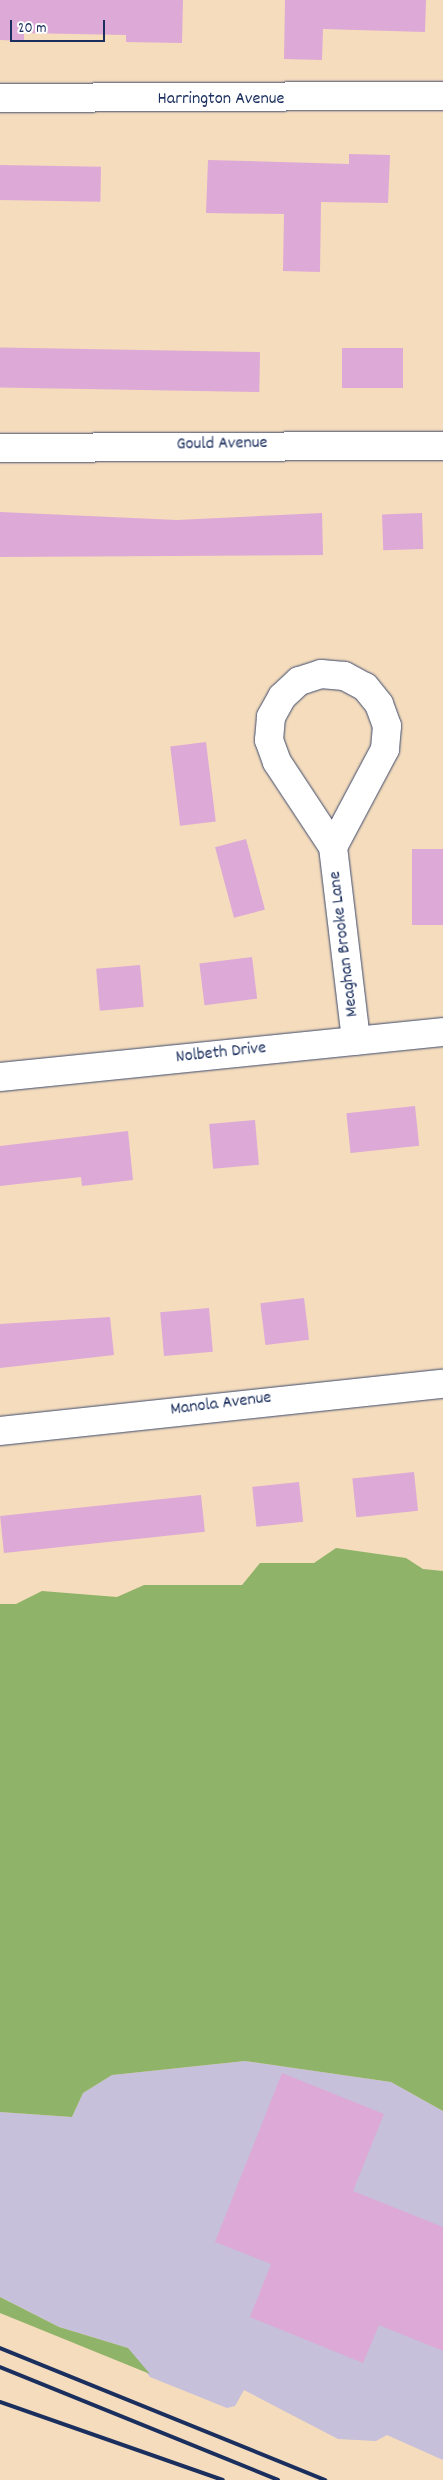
<!DOCTYPE html>
<html>
<head>
<meta charset="utf-8">
<style>
	body { margin:0 }
	#map { position:relative; width:443px; height:2480px; overflow:hidden; background:#f4dcbd; font-family:Dekko,sans-serif }
	div>[style] { position:absolute }
	[style*='--x'] { left:calc(var(--x)*1px); top:calc(var(--y)*1px); width:calc(var(--w)*1px); rotate:calc(var(--a)*1deg) }
	.industrial>* { inset:0; background:#c6c0da }
	.forest>* { inset:0; background:#8fb368 }
	.building>* { inset:0; background:#dda9d6; transform-origin:0 0 }
	.roads { filter:drop-shadow(0 0 1px #3c496c) drop-shadow(0 0 1px #3c496c) }
	.street>* { height:28px; margin:-14px; padding:0 14px; transform-origin:14px; border-radius:14px; background:#fff }
	.rail>* { height:4px; margin:-2px; padding:0 2px; transform-origin:2px; border-radius:2px; background:#1b2f5e }
	span { translate:-50% -50%; white-space:nowrap; text-align:center; line-height:1.15; -webkit-text-stroke:4px #fff; paint-order:stroke }
	.street-label { font-size:18px; color:#1b2f5e }
	.scale { position:absolute; left:10px; top:20px; width:95px; height:22px; box-sizing:border-box; border:2px solid #1b2f5e; border-top:0; padding-left:6px; font-size:15px; line-height:18px; white-space:nowrap; color:#1b2f5e; -webkit-text-stroke:4px #fff; paint-order:stroke }
</style>
</head>
<body>
<div id="map">
	<div class="industrial">
		<i style="clip-path:polygon(245px 2061px,391px 2082px,443px 2111px,443px 2460px,387px 2435px,376px 2441px,338px 2439px,244px 2390px,235px 2406px,227px 2408px,150px 2377px,128px 2348px,59px 2327px,0 2297px,0 2112px,72px 2117px,83px 2093px,112px 2075px)"></i>
	</div>
	<div class="forest">
		<i style="clip-path:polygon(336px 1548px,406px 1558px,423px 1569px,443px 1571px,443px 2111px,391px 2082px,245px 2061px,112px 2075px,83px 2093px,72px 2117px,0 2112px,0 1604px,16px 1604px,42px 1591px,117px 1597px,144px 1585px,242px 1585px,260px 1563px,314px 1563px)"></i>
		<i style="clip-path:polygon(0 2297px,59px 2327px,128px 2348px,150px 2374px,0 2313px)"></i>
	</div>
	<div class="building">
		<i style="clip-path:polygon(0 0,183px 0,182px 43px,126px 42px,126px 35px,24px 33px,24px 41px,0 40px)"></i>
		<i style="clip-path:polygon(285px 0,426px 0,425px 32px,323px 29px,322px 60px,284px 59px)"></i>
		<i style="clip-path:polygon(349px 154px,390px 155px,388px 203px,321px 202px,320px 272px,283px 271px,284px 214px,206px 213px,208px 160px,349px 164px)"></i>
		<i style="left:0;top:165px;width:101px;height:35px;rotate:1deg"></i>
		<i style="left:342px;top:348px;width:61px;height:40px"></i>
		<i style="left:260px;top:352px;width:40px;height:260px;rotate:91deg"></i>
		<i style="clip-path:polygon(0 512px,177px 520px,322px 513px,323px 555px,0 557px)"></i>
		<i style="left:422px;top:513px;width:36px;height:40px;rotate:88deg"></i>
		<i style="left:206px;top:742px;width:80px;height:36px;rotate:83deg"></i>
		<i style="left:246px;top:839px;width:73px;height:32px;rotate:75deg"></i>
		<i style="left:443px;top:849px;width:76px;height:31px;rotate:90deg"></i>
		<i style="left:252px;top:957px;width:42px;height:53px;rotate:83deg"></i>
		<i style="left:140px;top:965px;width:42px;height:44px;rotate:85deg"></i>
		<i style="left:415px;top:1106px;width:40px;height:69px;rotate:84deg"></i>
		<i style="left:255px;top:1120px;width:45px;height:46px;rotate:85deg"></i>
		<i style="clip-path:polygon(128px 1131px,133px 1180px,82px 1186px,81px 1177px,0 1186px,0 1146px)"></i>
		<i style="left:304px;top:1298px;width:42px;height:44px;rotate:83deg"></i>
		<i style="left:209px;top:1308px;width:44px;height:49px;rotate:85deg"></i>
		<i style="clip-path:polygon(110px 1317px,114px 1355px,0 1368px,0 1324px)"></i>
		<i style="left:414px;top:1472px;width:39px;height:62px;rotate:84deg"></i>
		<i style="left:299px;top:1482px;width:40px;height:47px;rotate:84deg"></i>
		<i style="left:201px;top:1495px;width:37px;height:202px;rotate:84deg"></i>
		<i style="clip-path:polygon(282px 2073px,384px 2114px,353px 2191px,443px 2227px,443px 2351px,379px 2325px,363px 2363px,250px 2317px,271px 2264px,215px 2242px)"></i>
	</div>
	<div class="roads">
		<div class="street">
			<i style="--x:0;--y:98;--w:443;--a:-0.3"></i>
			<i style="--x:0;--y:448;--w:443;--a:-0.3"></i>
			<i style="--x:333;--y:847;--w:111;--a:-62"></i>
			<i style="--x:385;--y:749;--w:23;--a:-85"></i>
			<i style="--x:387;--y:726;--w:23;--a:-110"></i>
			<i style="--x:379;--y:704;--w:22;--a:-129"></i>
			<i style="--x:365;--y:687;--w:24;--a:-152"></i>
			<i style="--x:344;--y:676;--w:23;--a:-175"></i>
			<i style="--x:321;--y:674;--w:23;--a:162"></i>
			<i style="--x:299;--y:681;--w:23;--a:137"></i>
			<i style="--x:282;--y:697;--w:23;--a:119"></i>
			<i style="--x:271;--y:717;--w:23;--a:95"></i>
			<i style="--x:269;--y:740;--w:23;--a:70"></i>
			<i style="--x:277;--y:762;--w:102;--a:56.6"></i>
			<i style="--x:333;--y:847;--w:195;--a:83.2"></i>
			<i style="--x:0;--y:1077;--w:445;--a:-5.8"></i>
			<i style="--x:0;--y:1431;--w:445;--a:-6.1"></i>
		</div>
	</div>
	<div class="rail">
		<i style="--x:0;--y:2348;--w:351;--a:22.1"></i>
		<i style="--x:0;--y:2367;--w:300;--a:22.1"></i>
		<i style="--x:0;--y:2402;--w:236;--a:19.3"></i>
	</div>
	<div class="street-label">
		<span style="left:221px;top:100px">Harrington Avenue</span>
		<span style="left:222px;top:445px;rotate:-1deg">Gould Avenue</span>
		<span style="left:345px;top:944px;rotate:-97deg">Meaghan Brooke Lane</span>
		<span style="left:221px;top:1054px;rotate:-6deg">Nolbeth Drive</span>
		<span style="left:221px;top:1405px;rotate:-7deg">Manola Avenue</span>
	</div>
	<div class="scale">20 m</div>
</div>
</body>
</html>
